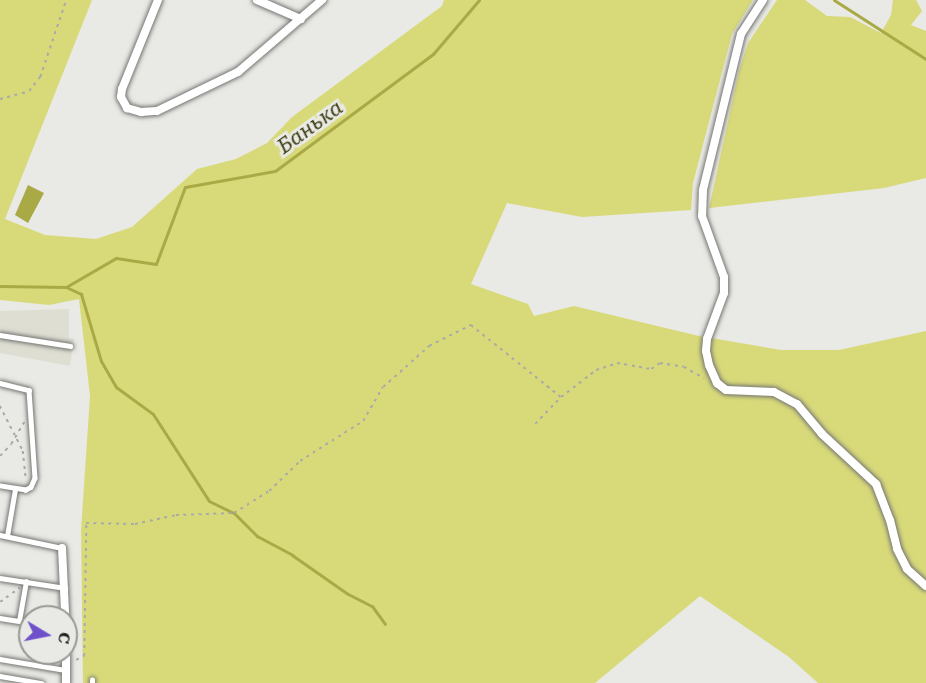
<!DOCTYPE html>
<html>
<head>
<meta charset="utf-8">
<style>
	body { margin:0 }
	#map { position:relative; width:926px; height:683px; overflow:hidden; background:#e9e9e5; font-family:"Roboto Serif",serif }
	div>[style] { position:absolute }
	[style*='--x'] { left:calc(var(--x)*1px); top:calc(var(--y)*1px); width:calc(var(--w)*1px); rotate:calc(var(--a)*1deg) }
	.built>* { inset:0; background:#deded3 }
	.green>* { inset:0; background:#d8da7a }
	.water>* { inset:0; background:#a9aa46 }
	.stream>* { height:3px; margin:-1.5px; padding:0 1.5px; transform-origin:1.5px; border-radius:1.5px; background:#a9aa46 }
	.path>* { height:1.5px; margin-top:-0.75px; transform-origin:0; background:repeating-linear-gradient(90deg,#aaaaa7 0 3px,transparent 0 7.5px) }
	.roads { filter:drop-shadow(0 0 2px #767673) drop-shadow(0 0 2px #767673) }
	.lane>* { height:4.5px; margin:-2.25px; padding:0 2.25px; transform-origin:2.25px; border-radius:2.25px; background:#fff }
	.street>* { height:8px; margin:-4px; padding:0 4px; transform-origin:4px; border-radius:4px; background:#fff }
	span { translate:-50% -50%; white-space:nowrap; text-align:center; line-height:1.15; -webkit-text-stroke:6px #e9e9e5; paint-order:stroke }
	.water-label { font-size:21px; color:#3d3d13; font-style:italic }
	.north { position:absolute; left:18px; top:605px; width:60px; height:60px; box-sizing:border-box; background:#e9e9e5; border:2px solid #989895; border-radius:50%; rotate:100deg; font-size:16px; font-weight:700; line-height:24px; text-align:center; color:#1f1f1e }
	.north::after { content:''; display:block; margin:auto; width:21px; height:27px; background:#6e51ca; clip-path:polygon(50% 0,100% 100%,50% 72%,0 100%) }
</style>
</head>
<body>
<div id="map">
	<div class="built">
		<i style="clip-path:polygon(69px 309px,69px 338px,74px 339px,70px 366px,0 353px,0 311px)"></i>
	</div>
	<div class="green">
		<i style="clip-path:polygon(0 0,92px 0,5px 219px,45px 235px,96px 239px,132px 227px,197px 169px,236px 159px,267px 143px,292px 117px,442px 6px,444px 0,753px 0,732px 34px,693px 183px,691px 210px,582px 217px,507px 203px,471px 284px,528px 304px,534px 316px,574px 306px,699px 336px,781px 350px,839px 350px,926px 331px,926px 683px,818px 683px,789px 657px,700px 596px,595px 683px,83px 683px,81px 530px,90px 396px,79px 299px,49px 305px,0 300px)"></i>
		<i style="clip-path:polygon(777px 0,805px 0,827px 16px,850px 17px,881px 33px,891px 15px,893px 0,916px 0,922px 11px,911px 25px,926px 31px,926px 178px,884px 188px,709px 208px,739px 71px,748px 43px)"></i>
	</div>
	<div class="water">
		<i style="clip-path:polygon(28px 185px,44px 193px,28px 223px,15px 215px)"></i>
	</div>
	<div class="stream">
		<i style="--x:834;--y:0;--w:109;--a:32.7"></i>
		<i style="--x:0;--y:286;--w:66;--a:0.9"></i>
		<i style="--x:66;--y:287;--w:58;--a:-30.1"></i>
		<i style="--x:116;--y:258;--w:40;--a:8.5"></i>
		<i style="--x:156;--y:264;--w:82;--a:-69.4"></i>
		<i style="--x:185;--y:187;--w:91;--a:-10.1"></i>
		<i style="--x:275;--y:171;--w:197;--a:-36.5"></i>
		<i style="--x:433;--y:54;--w:71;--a:-49.6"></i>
		<i style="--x:66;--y:287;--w:17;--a:25"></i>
		<i style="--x:81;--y:294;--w:70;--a:73.4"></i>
		<i style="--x:101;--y:361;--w:30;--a:60"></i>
		<i style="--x:116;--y:387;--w:46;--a:36.1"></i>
		<i style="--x:153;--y:414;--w:103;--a:57.2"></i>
		<i style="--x:209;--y:501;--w:28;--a:26"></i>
		<i style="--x:234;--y:513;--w:33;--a:45"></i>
		<i style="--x:257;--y:536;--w:40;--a:28"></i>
		<i style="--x:292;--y:555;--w:68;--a:34.9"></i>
		<i style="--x:348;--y:594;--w:27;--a:27"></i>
		<i style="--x:372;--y:606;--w:22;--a:54"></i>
	</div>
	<div class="path">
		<i style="--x:0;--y:99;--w:30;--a:-15"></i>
		<i style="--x:29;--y:91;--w:18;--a:-52"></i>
		<i style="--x:40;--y:77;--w:81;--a:-71.3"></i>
		<i style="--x:0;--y:406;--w:51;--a:62.9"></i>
		<i style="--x:23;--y:451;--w:29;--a:84"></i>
		<i style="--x:535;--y:424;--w:37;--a:-46"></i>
		<i style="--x:561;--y:397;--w:44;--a:-37.6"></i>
		<i style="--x:596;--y:370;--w:22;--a:-18"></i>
		<i style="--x:617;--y:363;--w:35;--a:10"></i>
		<i style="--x:651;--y:369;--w:11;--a:-34"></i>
		<i style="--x:660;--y:363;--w:24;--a:9"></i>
		<i style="--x:684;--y:367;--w:23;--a:29"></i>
		<i style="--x:0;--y:456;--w:16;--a:-47"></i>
		<i style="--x:11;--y:444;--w:26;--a:-59"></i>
		<i style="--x:0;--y:602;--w:24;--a:-36"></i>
		<i style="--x:76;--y:660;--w:9;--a:-27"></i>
		<i style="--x:84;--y:656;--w:133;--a:-89.1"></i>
		<i style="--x:86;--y:523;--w:49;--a:1.2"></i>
		<i style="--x:135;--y:524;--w:42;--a:-12.4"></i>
		<i style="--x:176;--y:515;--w:58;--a:-2"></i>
		<i style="--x:234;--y:513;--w:41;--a:-32.2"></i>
		<i style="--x:269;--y:491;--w:43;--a:-44.1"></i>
		<i style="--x:300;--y:461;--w:75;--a:-32.4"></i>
		<i style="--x:363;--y:421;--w:39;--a:-60"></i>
		<i style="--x:383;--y:387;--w:62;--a:-41.7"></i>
		<i style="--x:429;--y:346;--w:47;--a:-26.6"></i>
		<i style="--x:471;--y:325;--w:115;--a:38.7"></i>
	</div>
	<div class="roads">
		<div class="lane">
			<i style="--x:0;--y:335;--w:71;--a:8.9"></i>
			<i style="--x:0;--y:383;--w:30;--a:14"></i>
			<i style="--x:29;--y:390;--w:88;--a:86.1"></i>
			<i style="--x:35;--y:478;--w:10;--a:114"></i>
			<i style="--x:31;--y:487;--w:6;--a:149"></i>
			<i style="--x:26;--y:490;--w:26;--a:-171"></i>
			<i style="--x:0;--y:535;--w:63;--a:11.8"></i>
			<i style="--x:7;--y:536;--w:48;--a:-80.3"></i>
			<i style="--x:0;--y:578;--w:66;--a:8.7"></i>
			<i style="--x:0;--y:618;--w:30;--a:9"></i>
			<i style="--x:19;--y:621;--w:40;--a:-80"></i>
			<i style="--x:0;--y:659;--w:66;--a:9.6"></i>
			<i style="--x:0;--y:676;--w:42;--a:9.7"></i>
			<i style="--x:92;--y:683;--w:3;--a:-90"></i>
		</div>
		<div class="street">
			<i style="--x:158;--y:0;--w:96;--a:112"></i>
			<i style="--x:122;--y:89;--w:8;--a:97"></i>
			<i style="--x:121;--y:97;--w:13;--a:61"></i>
			<i style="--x:127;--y:108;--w:15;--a:16"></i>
			<i style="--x:141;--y:112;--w:16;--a:-4"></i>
			<i style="--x:157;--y:111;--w:90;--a:-25.7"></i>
			<i style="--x:238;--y:72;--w:111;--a:-40.6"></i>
			<i style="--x:257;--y:0;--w:48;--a:23.4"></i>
			<i style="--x:763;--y:0;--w:40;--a:122.9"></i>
			<i style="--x:741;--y:34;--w:161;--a:103.7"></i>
			<i style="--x:703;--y:190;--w:26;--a:92"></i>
			<i style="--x:702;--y:216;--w:65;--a:70.2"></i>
			<i style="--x:724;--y:277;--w:16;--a:90"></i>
			<i style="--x:724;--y:293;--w:49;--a:110.3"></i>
			<i style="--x:707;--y:339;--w:12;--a:95"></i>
			<i style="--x:706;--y:351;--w:14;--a:78"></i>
			<i style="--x:709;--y:365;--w:20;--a:66"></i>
			<i style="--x:717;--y:383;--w:11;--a:38"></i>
			<i style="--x:726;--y:390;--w:48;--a:2.4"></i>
			<i style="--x:774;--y:392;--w:26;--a:28"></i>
			<i style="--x:797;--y:404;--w:39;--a:50"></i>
			<i style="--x:822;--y:434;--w:74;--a:42.8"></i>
			<i style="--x:876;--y:484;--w:39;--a:69"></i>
			<i style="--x:890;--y:520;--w:30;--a:76"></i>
			<i style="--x:897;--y:549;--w:22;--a:63"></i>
			<i style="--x:907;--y:569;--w:25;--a:42"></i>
			<i style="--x:62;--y:548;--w:86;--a:87.3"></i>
			<i style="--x:66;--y:683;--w:30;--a:-90"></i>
		</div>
	</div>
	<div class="water-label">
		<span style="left:310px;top:127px;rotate:-36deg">Банька</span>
	</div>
	<div class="north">С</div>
</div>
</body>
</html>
